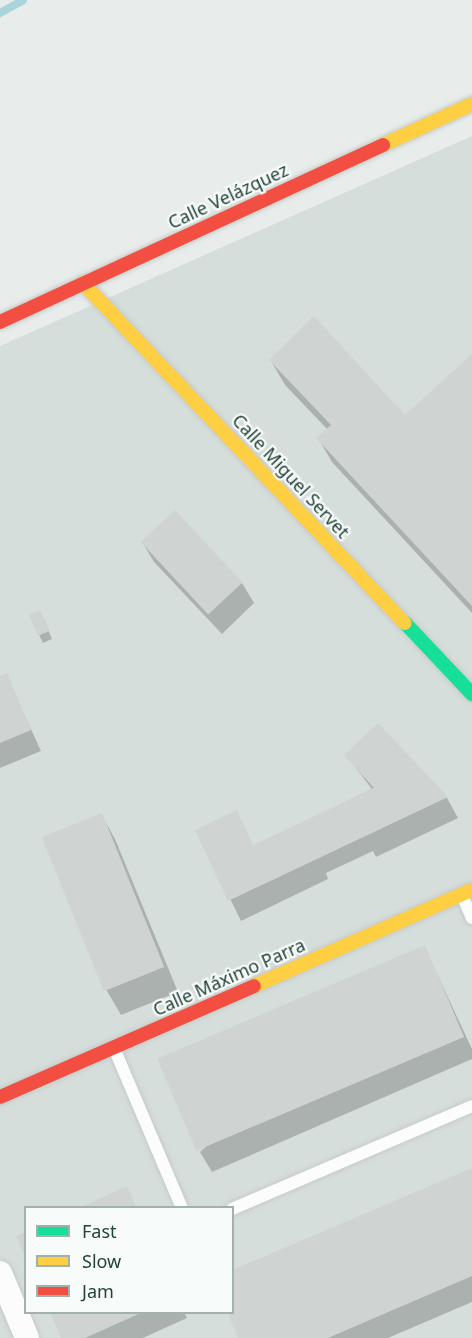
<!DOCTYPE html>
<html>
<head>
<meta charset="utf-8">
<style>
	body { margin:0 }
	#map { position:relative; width:472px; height:1338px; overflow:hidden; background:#e8edeb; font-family:"Noto Sans",sans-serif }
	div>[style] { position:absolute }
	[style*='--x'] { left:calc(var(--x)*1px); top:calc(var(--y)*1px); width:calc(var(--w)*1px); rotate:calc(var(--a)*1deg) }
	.built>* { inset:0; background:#d6dedb }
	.shadow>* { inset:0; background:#0003 }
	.stream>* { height:8px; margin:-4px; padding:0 4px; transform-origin:4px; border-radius:4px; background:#a9d4db }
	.building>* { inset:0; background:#cfd4d2; transform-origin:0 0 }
	.roads { filter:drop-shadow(0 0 2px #c5cac8) drop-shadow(0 0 2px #c5cac8) }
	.lane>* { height:12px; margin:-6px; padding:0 6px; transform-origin:6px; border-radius:6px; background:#fcfcfc }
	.street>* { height:24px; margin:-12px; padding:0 12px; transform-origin:12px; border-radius:12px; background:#fcfcfc }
	.fast>* { height:14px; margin:-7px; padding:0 7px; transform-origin:7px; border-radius:7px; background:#16e098 }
	.slow>* { height:14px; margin:-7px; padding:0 7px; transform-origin:7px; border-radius:7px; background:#ffcf43 }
	.jam>* { height:14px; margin:-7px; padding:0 7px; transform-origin:7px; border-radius:7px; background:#f24e42 }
	span { translate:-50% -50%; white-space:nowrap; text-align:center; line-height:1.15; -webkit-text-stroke:4.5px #f7fbf9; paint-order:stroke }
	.street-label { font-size:18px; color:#24423a }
	.legend { position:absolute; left:24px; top:1206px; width:210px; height:108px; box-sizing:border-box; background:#f7fbf9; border:2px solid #a3b1ad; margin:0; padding:8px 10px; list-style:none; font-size:18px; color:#24423a }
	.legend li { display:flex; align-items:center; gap:12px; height:30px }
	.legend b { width:30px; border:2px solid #a3b1ad }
</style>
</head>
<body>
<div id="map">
	<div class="built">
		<i style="clip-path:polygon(evenodd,472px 136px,472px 1338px,0 1338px,0 346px,472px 136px,26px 1208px,232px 1208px,232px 1312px,26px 1312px,26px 1208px)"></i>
	</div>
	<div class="shadow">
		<i style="clip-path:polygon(472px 356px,472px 613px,332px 462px,318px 438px,328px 430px,285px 385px,271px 361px,405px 417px)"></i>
		<i style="clip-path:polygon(142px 542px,242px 583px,254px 603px,222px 634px,154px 562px)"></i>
		<i style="clip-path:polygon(30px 616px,44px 619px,52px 639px,43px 643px)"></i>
		<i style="clip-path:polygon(6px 675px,41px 751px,0 768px,0 678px)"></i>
		<i style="clip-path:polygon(346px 755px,417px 766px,447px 798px,458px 818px,376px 857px,373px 851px,326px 873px,328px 879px,241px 921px,197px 831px,253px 847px,372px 789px)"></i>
		<i style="clip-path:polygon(101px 814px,115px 839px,178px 992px,121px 1015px,107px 991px)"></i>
		<i style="clip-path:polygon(424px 946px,472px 1049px,472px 1059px,212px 1172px,200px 1152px)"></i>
		<i style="clip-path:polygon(472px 1170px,472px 1302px,388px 1338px,240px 1338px,232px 1312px)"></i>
		<i style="clip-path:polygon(51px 1312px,184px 1312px,187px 1318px,143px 1338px,63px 1338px)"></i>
	</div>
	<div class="stream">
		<i style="--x:0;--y:13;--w:26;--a:-29"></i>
	</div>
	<div class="building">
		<i style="clip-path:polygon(314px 316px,405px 415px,472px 354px,472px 606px,316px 438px,331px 425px,269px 360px)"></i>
		<i style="left:175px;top:510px;width:99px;height:47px;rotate:47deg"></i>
		<i style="left:40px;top:610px;width:23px;height:12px;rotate:67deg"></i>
		<i style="clip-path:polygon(7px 673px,31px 730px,0 743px,0 676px)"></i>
		<i style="clip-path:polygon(378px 723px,448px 797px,228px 901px,195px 830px,237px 810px,253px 845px,374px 788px,344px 755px)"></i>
		<i style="left:102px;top:813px;width:166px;height:65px;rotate:68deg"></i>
		<i style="left:425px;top:945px;width:100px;height:291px;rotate:67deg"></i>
		<i style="clip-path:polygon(472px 1168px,472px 1276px,328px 1338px,238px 1338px,227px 1312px,232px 1312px,232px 1270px)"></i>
		<i style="clip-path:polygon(127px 1186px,137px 1208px,79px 1208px)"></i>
		<i style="clip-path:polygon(26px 1231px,26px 1258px,16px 1236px)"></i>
		<i style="clip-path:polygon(50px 1312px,143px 1312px,85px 1338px,61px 1338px)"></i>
	</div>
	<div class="roads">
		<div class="lane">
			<i style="--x:462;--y:895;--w:25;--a:67"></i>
			<i style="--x:114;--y:1048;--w:174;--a:67"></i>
			<i style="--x:232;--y:1209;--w:261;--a:-23.2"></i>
		</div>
		<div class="street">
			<i style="--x:0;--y:1273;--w:70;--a:67.4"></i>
		</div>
		<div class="fast">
			<i style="--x:405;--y:623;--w:98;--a:46.7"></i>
		</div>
		<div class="slow">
			<i style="--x:383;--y:145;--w:98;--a:-24.7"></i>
			<i style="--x:83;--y:283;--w:468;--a:46.6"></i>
			<i style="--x:254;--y:986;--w:238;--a:-23.8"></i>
		</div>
		<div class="jam">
			<i style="--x:0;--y:322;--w:422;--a:-24.8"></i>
			<i style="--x:0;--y:1097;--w:277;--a:-23.6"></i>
		</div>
	</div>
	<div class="street-label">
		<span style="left:228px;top:196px;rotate:-25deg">Calle Velázquez</span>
		<span style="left:291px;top:476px;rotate:47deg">Calle Miguel Servet</span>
		<span style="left:229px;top:977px;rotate:-24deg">Calle Máximo Parra</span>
	</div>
	<ul class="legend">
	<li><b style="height:8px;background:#16e098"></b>Fast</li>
	<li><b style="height:8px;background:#ffcf43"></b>Slow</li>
	<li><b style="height:8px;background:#f24e42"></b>Jam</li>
	</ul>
</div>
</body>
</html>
